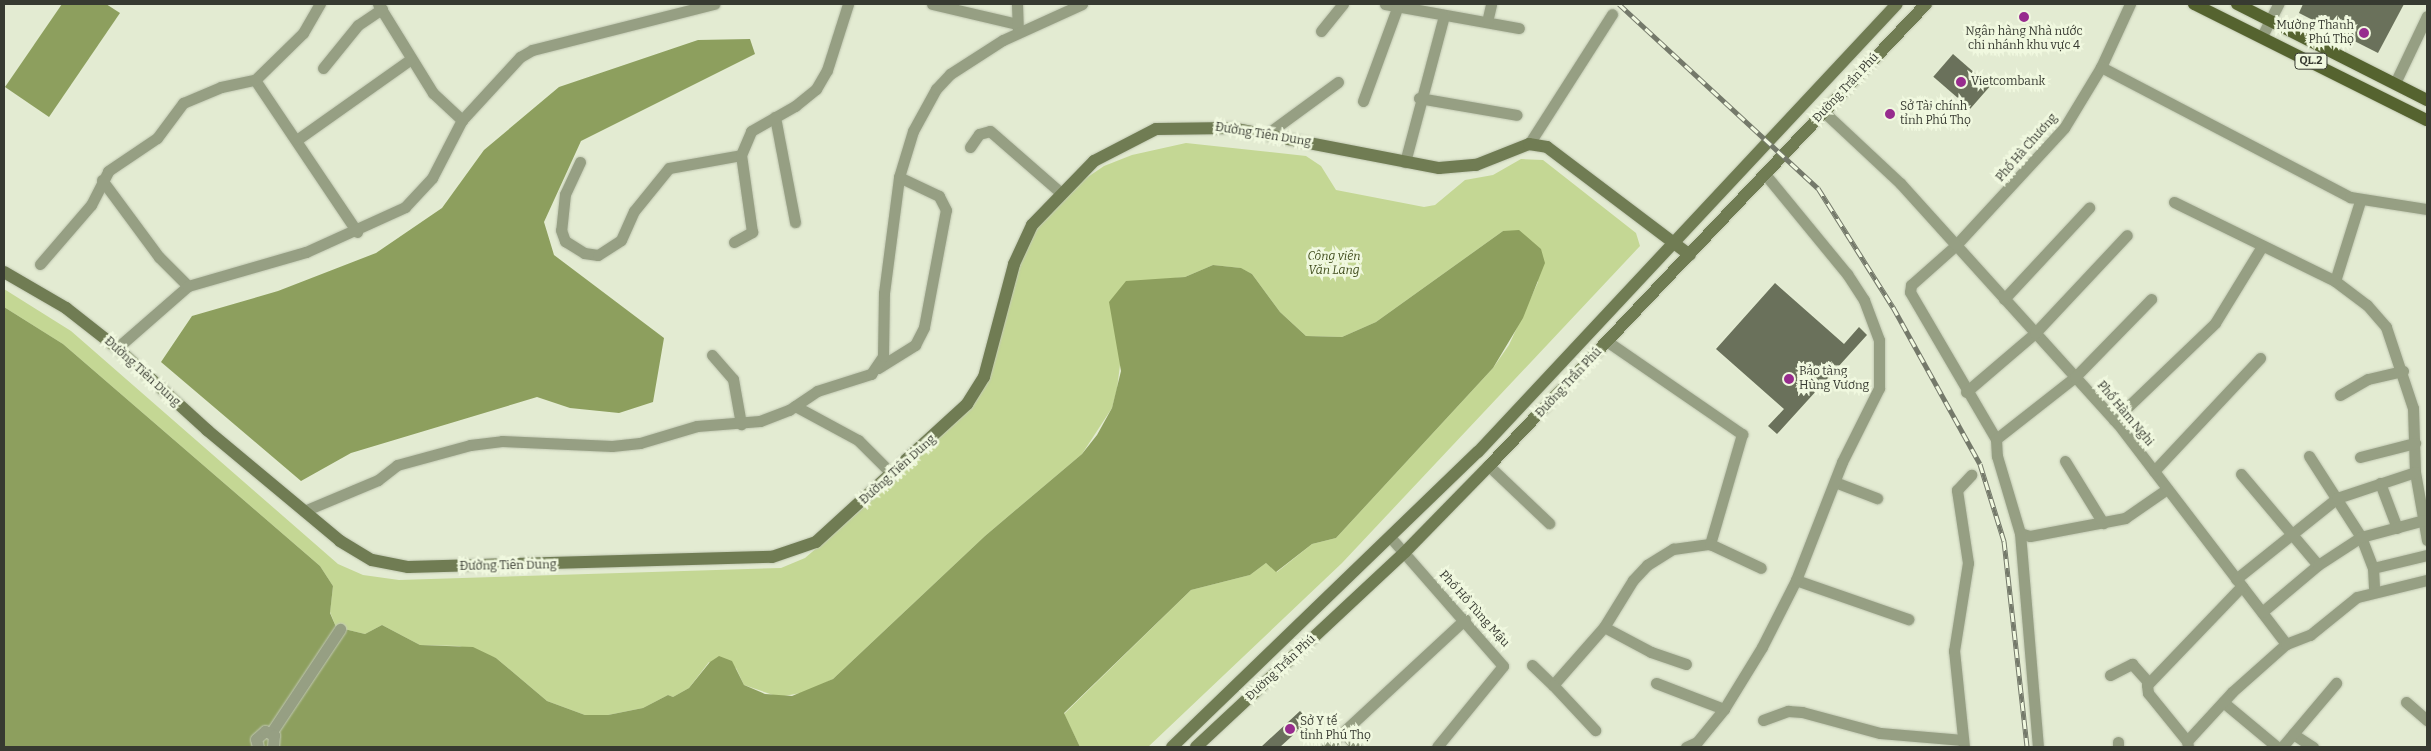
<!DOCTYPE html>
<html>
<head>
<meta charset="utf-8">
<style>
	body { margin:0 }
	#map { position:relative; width:2431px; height:751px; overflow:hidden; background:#e3ebd2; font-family:Bitter,serif }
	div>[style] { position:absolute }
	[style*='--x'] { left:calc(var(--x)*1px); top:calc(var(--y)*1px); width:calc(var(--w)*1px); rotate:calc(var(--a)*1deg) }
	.green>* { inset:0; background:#c4d794 }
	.water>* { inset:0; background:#8d9f5e }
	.building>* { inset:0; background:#6a715b; transform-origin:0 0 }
	.roads { filter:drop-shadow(0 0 1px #c1c8b2) drop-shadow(0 0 1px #c1c8b2) }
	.street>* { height:11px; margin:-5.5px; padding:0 5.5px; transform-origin:5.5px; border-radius:5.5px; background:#969f83 }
	.secondary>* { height:12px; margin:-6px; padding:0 6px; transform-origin:6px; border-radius:6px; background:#707c53 }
	.primary>* { height:12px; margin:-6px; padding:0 6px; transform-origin:6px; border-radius:6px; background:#55632f }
	.rail>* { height:5px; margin-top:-2.5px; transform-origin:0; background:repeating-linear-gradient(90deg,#f0f8df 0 9px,#74796a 0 18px); box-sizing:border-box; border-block:1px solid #74796a }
	.dots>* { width:14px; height:14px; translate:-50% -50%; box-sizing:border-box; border:2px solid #f0f8df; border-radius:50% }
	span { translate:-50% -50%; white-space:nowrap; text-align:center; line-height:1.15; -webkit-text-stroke:5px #f0f8df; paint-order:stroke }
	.shield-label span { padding:1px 4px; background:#f0f8df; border:1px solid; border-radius:4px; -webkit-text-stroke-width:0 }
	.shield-label { font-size:11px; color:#373a31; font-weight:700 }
	.poi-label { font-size:12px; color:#373a31 }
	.right { translate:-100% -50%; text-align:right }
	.left { translate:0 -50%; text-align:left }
	.street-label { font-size:12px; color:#373a31 }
	.park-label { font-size:12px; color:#3f4b1b; font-style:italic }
	.frame { position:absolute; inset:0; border:5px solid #373a31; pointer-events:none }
</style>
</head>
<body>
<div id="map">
	<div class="green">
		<i style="clip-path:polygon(1186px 143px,1306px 156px,1321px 166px,1336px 190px,1424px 207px,1435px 205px,1465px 180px,1493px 175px,1521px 159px,1543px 160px,1636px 233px,1640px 246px,1342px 563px,1148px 747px,1080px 747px,1064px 714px,1191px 590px,1250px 575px,1266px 563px,1277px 572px,1312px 544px,1336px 538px,1493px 368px,1509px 345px,1538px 282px,1503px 231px,1376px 322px,1342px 337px,1306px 336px,1280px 312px,1252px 274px,1240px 268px,1213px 265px,1185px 277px,1156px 280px,1115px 330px,1121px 357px,1117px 389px,1112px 408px,1082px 454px,985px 536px,833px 679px,806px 692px,779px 697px,744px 685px,736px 668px,709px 662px,689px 688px,673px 697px,668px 695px,643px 708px,608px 715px,585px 715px,547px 701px,496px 658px,459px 646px,420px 645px,382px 625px,365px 634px,336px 627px,330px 612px,333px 586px,320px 566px,63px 344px,4px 307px,4px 289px,71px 331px,338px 564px,363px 575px,399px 580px,781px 568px,805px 558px,861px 510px,970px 406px,1011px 271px,1040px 222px,1076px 185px,1104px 166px,1132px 155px)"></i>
	</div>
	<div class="water">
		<i style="clip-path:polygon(62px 4px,106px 4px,120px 13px,49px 117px,5px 87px)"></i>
		<i style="clip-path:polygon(750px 39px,755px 54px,581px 141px,544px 222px,554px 255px,664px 338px,653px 402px,619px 413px,570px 408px,537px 397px,351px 453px,301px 481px,161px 362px,192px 316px,278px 291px,376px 253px,442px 208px,484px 150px,559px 87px,698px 40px)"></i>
		<i style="clip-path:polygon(1519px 230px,1541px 249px,1545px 263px,1523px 318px,1493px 368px,1336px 538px,1312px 544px,1276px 572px,1266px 563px,1250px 575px,1191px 590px,1064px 713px,1080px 747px,4px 747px,4px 307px,63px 344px,320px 566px,333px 586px,330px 613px,336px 627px,365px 634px,382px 625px,420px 645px,473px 647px,496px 658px,547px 701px,585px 715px,608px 715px,643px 708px,668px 695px,673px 697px,689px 688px,710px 662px,719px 656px,732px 661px,744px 685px,765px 694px,792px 696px,833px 679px,985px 536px,1082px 454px,1097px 435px,1112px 408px,1121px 371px,1109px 302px,1126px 281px,1185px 277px,1213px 265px,1241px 268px,1252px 274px,1280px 312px,1306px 336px,1342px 337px,1376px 322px,1503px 231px)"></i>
	</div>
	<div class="building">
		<i style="clip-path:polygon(2303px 4px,2404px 4px,2378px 53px,2299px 13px)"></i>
		<i style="left:1953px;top:54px;width:49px;height:30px;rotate:41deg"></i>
		<i style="clip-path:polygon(1775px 283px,1844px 344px,1859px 327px,1867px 335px,1777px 434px,1768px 426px,1784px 409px,1716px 349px)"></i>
		<i style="clip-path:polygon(1300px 711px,1312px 724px,1305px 730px,1302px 727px,1280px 747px,1261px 747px)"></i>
	</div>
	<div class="roads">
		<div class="street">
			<i style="--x:378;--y:4;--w:105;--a:58.3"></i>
			<i style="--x:433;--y:93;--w:40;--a:43"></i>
			<i style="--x:932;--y:4;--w:87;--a:13.2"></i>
			<i style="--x:1017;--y:4;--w:27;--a:88"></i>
			<i style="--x:1385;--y:4;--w:136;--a:10.2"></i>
			<i style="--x:2130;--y:4;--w:69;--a:114.7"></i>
			<i style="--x:2101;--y:67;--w:71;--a:121.2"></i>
			<i style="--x:2064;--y:128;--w:161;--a:132.7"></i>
			<i style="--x:1955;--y:246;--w:59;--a:138.4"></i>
			<i style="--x:1911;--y:285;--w:7;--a:98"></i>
			<i style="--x:1910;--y:292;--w:170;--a:59.7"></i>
			<i style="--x:1996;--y:439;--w:17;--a:87"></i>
			<i style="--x:1997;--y:456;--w:80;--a:73.4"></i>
			<i style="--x:2020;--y:533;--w:10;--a:17"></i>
			<i style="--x:2030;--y:536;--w:97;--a:-10.7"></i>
			<i style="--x:2125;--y:518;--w:51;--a:-34.6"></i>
			<i style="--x:1487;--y:22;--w:18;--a:-77"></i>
			<i style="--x:1321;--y:31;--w:35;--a:-51"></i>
			<i style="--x:2262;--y:36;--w:36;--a:-63"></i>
			<i style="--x:2101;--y:67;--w:281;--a:27.6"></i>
			<i style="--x:2350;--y:197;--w:78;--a:8.9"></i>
			<i style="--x:323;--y:68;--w:55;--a:-50.9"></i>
			<i style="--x:358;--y:25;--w:29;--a:-34"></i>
			<i style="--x:255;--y:80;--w:183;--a:56.1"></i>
			<i style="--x:2395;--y:83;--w:74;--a:-64.5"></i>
			<i style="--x:1419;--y:98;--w:99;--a:9.8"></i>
			<i style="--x:1363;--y:101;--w:99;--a:-69.9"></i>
			<i style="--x:1824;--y:112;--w:104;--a:43.1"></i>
			<i style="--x:1900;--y:183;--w:325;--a:47.9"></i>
			<i style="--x:2118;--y:424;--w:277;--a:52.6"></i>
			<i style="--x:775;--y:117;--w:107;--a:79.2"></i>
			<i style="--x:1267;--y:134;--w:88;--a:-36.2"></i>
			<i style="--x:298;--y:139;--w:138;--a:-35.3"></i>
			<i style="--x:1529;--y:144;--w:154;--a:-57.4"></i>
			<i style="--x:970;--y:147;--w:16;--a:-55"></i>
			<i style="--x:979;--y:134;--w:11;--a:-15"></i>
			<i style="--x:990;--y:131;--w:93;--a:41.1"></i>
			<i style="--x:580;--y:162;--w:35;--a:115"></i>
			<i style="--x:565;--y:194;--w:36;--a:96"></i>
			<i style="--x:561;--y:230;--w:12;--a:70"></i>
			<i style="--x:565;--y:241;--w:22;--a:32"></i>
			<i style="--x:584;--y:253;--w:14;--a:8"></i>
			<i style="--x:598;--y:255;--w:27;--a:-33"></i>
			<i style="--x:621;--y:240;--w:32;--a:-66"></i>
			<i style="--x:634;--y:211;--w:55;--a:-50.9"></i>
			<i style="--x:669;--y:168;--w:73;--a:-10.2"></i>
			<i style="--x:1405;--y:162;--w:152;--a:-75.1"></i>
			<i style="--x:102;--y:180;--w:96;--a:53.5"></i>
			<i style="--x:159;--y:257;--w:41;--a:45"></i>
			<i style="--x:2174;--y:202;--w:179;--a:26.1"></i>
			<i style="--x:2335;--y:281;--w:40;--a:37"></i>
			<i style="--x:2367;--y:305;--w:29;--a:49"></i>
			<i style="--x:2386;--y:327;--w:85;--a:71.6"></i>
			<i style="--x:2413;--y:408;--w:64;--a:88.2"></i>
			<i style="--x:2415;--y:472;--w:69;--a:80"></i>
			<i style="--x:734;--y:242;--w:21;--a:-29"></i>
			<i style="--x:752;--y:232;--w:78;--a:-98.1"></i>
			<i style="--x:741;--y:155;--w:26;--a:-67"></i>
			<i style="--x:751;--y:131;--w:51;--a:-29.6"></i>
			<i style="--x:795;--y:106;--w:27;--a:-39"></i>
			<i style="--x:816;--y:89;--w:22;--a:-60"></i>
			<i style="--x:827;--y:70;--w:69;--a:-72.3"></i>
			<i style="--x:40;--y:264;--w:78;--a:-49.2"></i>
			<i style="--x:91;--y:205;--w:38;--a:-63"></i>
			<i style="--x:108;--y:171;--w:59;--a:-34"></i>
			<i style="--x:157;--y:138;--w:44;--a:-53.4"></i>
			<i style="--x:183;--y:103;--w:41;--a:-22.8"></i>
			<i style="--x:221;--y:87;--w:35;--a:-12"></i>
			<i style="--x:255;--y:80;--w:67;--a:-44.4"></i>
			<i style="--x:303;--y:33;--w:34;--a:-60"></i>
			<i style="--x:2335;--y:281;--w:84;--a:-72.6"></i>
			<i style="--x:2004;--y:299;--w:125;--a:-47"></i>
			<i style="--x:1608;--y:342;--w:163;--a:34.5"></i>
			<i style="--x:1742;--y:434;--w:115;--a:106.2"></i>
			<i style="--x:117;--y:348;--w:94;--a:-41.1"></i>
			<i style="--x:188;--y:286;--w:123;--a:-16.1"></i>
			<i style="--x:306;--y:252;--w:109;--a:-24.4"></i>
			<i style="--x:405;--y:207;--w:40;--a:-47"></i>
			<i style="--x:432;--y:178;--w:65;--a:-62.7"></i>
			<i style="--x:462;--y:120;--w:86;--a:-47.4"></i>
			<i style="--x:520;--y:57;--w:14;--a:-30"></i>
			<i style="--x:532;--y:50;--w:188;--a:-14.2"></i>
			<i style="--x:712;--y:355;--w:32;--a:49"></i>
			<i style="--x:733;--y:379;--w:46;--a:79.9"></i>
			<i style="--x:878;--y:368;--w:44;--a:-31.9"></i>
			<i style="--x:915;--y:345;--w:20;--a:-63"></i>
			<i style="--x:924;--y:327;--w:119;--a:-79.4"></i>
			<i style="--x:946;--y:210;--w:16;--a:-117"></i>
			<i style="--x:939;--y:196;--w:44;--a:-154.6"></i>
			<i style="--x:1966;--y:392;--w:91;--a:-40.5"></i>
			<i style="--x:2035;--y:333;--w:134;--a:-46.8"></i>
			<i style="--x:2340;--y:395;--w:32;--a:-30"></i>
			<i style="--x:2368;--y:379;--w:36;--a:-13"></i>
			<i style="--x:795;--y:406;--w:72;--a:28.4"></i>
			<i style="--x:858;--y:440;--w:49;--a:45"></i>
			<i style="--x:2114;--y:420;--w:140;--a:-43.8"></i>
			<i style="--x:2215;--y:323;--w:88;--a:-58.5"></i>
			<i style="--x:1996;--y:439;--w:100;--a:-38.1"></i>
			<i style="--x:2075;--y:377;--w:109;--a:-45.7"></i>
			<i style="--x:2309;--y:456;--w:96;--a:57.3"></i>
			<i style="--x:2361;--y:537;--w:33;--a:69"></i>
			<i style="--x:2373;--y:568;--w:22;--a:87"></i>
			<i style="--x:2360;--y:457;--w:57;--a:-14.3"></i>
			<i style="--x:2065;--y:461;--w:73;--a:58.5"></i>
			<i style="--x:1489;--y:466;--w:83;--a:43.5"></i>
			<i style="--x:2154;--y:471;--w:155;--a:-46.8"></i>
			<i style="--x:2241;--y:474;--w:119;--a:49.8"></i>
			<i style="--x:1835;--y:482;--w:45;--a:20.9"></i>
			<i style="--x:2380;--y:483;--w:48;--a:69.3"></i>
			<i style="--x:304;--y:511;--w:80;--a:-22.7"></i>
			<i style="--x:378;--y:480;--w:24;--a:-38"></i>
			<i style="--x:397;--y:465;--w:76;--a:-15.3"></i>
			<i style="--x:470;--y:445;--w:32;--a:-7"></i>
			<i style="--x:502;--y:441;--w:110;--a:2.6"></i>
			<i style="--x:612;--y:446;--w:28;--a:-6"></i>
			<i style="--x:640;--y:443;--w:59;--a:-16.6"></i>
			<i style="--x:697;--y:426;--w:63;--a:-4.5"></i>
			<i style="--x:760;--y:421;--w:31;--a:-21"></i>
			<i style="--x:789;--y:410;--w:34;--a:-34"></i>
			<i style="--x:817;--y:391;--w:57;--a:-17.5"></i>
			<i style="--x:871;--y:374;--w:22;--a:-56"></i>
			<i style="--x:883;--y:356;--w:63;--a:-89.1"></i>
			<i style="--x:884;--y:293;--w:117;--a:-82.6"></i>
			<i style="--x:899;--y:177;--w:48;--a:-73.1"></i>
			<i style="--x:913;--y:131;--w:48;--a:-61.3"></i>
			<i style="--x:936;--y:89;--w:21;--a:-47"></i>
			<i style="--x:950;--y:74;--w:63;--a:-32.7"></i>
			<i style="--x:1003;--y:40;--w:87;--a:-24.5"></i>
			<i style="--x:2020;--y:533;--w:215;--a:85.2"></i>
			<i style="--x:1391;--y:538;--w:170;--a:48.8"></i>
			<i style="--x:1503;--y:666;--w:104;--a:129.2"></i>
			<i style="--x:2373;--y:568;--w:56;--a:-13.5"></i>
			<i style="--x:2236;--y:579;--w:129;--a:-38.7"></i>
			<i style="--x:2337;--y:498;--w:82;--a:-18.4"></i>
			<i style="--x:1796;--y:580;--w:119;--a:19.2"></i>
			<i style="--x:2262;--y:612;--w:73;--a:-40"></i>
			<i style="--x:2318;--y:565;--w:51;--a:-33.1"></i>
			<i style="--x:2361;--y:537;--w:65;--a:-15.1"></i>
			<i style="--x:1604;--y:627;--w:53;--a:28"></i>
			<i style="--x:1651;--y:652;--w:37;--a:19"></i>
			<i style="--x:1532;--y:665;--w:29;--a:44"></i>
			<i style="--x:1553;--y:685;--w:77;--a:-48.7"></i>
			<i style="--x:1604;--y:627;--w:55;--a:-58.3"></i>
			<i style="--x:1633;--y:580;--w:21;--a:-47"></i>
			<i style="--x:1647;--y:565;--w:31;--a:-32"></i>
			<i style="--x:1673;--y:549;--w:37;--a:-8"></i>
			<i style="--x:1710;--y:544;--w:56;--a:25.2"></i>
			<i style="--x:2110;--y:675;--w:25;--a:-27"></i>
			<i style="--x:2132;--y:664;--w:25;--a:48"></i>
			<i style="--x:1656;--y:683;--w:73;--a:20.9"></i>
			<i style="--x:1553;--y:685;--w:62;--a:47"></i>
			<i style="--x:2223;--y:702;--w:70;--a:39.8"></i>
			<i style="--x:2406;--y:702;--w:28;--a:41"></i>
			<i style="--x:1763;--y:720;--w:27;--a:-20"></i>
			<i style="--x:1788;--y:711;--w:14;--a:4"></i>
			<i style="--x:1802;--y:712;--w:81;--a:15.1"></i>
			<i style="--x:1880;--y:733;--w:83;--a:4.8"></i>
			<i style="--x:1344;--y:732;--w:19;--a:51"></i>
			<i style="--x:271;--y:733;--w:125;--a:-56.4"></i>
			<i style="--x:2293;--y:734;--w:24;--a:33"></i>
			<i style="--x:2187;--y:741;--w:62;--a:-129.1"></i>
			<i style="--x:2148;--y:693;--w:8;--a:-97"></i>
			<i style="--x:2147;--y:685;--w:137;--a:-46.2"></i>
			<i style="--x:2118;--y:742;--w:5;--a:90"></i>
			<i style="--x:258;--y:747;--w:8;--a:-104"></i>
			<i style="--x:256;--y:739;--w:12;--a:-42"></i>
			<i style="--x:265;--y:731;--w:10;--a:24"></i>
			<i style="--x:274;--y:735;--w:12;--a:95"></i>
			<i style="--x:1327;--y:747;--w:188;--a:-42.8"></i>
			<i style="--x:1686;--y:747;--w:12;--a:-24"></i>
			<i style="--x:1697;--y:742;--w:43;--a:-50.7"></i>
			<i style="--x:1724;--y:709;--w:73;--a:-58.5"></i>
			<i style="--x:1762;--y:647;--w:75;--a:-63.1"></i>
			<i style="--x:1796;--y:580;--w:127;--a:-68.7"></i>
			<i style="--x:1842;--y:462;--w:83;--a:-63.4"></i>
			<i style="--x:1879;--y:388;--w:48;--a:-90"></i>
			<i style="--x:1879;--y:340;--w:43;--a:-110.6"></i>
			<i style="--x:1864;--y:300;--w:31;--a:-123"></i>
			<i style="--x:1847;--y:274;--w:129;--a:-129.4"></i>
			<i style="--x:1964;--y:747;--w:97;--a:-95.9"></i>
			<i style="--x:1954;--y:651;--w:89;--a:-81"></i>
			<i style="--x:1968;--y:563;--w:74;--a:-98.6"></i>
			<i style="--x:1957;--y:490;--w:21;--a:-47"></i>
			<i style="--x:2188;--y:747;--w:6;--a:-99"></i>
			<i style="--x:2187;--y:741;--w:67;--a:-47.4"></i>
			<i style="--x:2232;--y:692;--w:72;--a:-41.6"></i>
			<i style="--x:2286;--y:644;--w:26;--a:-21"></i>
			<i style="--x:2310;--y:635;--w:60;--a:-39"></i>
			<i style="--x:2357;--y:597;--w:72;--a:-13.7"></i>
			<i style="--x:2282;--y:747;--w:84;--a:-49.8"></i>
		</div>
		<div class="secondary">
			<i style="--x:4;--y:272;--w:72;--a:30.1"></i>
			<i style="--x:66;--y:308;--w:65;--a:38.1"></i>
			<i style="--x:117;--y:348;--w:122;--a:42.3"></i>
			<i style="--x:207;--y:430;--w:173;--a:39.8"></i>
			<i style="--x:340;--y:541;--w:37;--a:31"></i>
			<i style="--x:372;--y:560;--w:37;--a:11"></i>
			<i style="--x:408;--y:567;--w:364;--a:-1.6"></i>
			<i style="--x:772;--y:557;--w:46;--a:-18.8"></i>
			<i style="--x:816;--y:542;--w:205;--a:-42.4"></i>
			<i style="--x:967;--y:404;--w:32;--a:-58"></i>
			<i style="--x:984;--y:377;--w:117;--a:-75.1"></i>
			<i style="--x:1014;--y:264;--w:43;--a:-65.2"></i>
			<i style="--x:1032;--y:225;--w:89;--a:-45.9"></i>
			<i style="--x:1094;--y:161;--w:70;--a:-27.3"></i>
			<i style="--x:1156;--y:129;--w:75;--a:-0.8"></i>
			<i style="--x:1231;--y:128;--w:212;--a:10.9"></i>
			<i style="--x:1439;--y:168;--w:37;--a:-5"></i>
			<i style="--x:1476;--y:165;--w:57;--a:-21.6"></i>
			<i style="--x:1529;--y:144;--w:18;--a:9"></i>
			<i style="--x:1547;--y:147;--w:179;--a:37.1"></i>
			<i style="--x:1172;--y:747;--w:425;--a:-44"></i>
			<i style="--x:1478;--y:452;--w:613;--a:-46.92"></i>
			<i style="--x:1196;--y:747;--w:286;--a:-43"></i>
			<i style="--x:1405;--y:552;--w:120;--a:-45.7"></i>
			<i style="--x:1489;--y:466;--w:636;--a:-46.59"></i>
		</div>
		<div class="primary">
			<i style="--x:2194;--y:4;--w:260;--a:26.5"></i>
			<i style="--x:2237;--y:4;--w:213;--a:26.8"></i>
		</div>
	</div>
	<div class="rail">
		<i style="--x:1619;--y:4;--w:271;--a:42.8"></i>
		<i style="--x:1818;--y:188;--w:141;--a:57.8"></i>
		<i style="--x:1893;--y:307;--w:179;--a:61"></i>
		<i style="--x:1980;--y:464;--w:81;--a:72.7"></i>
		<i style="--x:2004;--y:541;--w:207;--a:83.6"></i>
	</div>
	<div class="dots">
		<i style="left:2024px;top:17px;background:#972c8e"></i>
		<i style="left:2364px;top:33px;background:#972c8e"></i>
		<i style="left:1961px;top:82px;background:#972c8e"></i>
		<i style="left:1890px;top:114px;background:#972c8e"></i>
		<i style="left:1789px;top:379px;background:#972c8e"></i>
		<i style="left:1290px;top:729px;background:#972c8e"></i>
	</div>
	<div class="shield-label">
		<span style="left:2311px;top:61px">QL.2</span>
	</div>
	<div class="poi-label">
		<span class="right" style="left:2354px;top:33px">Mường Thanh<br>Phú Thọ</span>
		<span style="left:2024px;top:39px">Ngân hàng Nhà nước<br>chi nhánh khu vực 4</span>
		<span class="left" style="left:1971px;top:82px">Vietcombank</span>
		<span class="left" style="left:1900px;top:114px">Sở Tài chính<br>tỉnh Phú Thọ</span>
		<span class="left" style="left:1799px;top:379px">Bảo tàng<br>Hùng Vương</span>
		<span class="left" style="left:1300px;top:729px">Sở Y tế<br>tỉnh Phú Thọ</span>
	</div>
	<div class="street-label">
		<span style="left:1846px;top:88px;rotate:-47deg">Đường Trần Phú</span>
		<span style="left:1263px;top:135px;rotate:9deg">Đường Tiên Dung</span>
		<span style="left:2027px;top:148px;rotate:-49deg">Phố Hà Chương</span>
		<span style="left:142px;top:372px;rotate:42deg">Đường Tiên Dung</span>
		<span style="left:1569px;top:383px;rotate:-47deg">Đường Trần Phú</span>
		<span style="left:2125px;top:414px;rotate:50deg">Phố Hàm Nghi</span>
		<span style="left:898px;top:470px;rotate:-42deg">Đường Tiên Dung</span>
		<span style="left:508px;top:566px;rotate:-1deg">Đường Tiên Dung</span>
		<span style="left:1474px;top:609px;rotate:48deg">Phố Hồ Tùng Mậu</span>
		<span style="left:1281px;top:668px;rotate:-43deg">Đường Trần Phú</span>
	</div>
	<div class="park-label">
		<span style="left:1334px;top:264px">Công viên<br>Văn Lang</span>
	</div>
	<div class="frame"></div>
</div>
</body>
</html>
